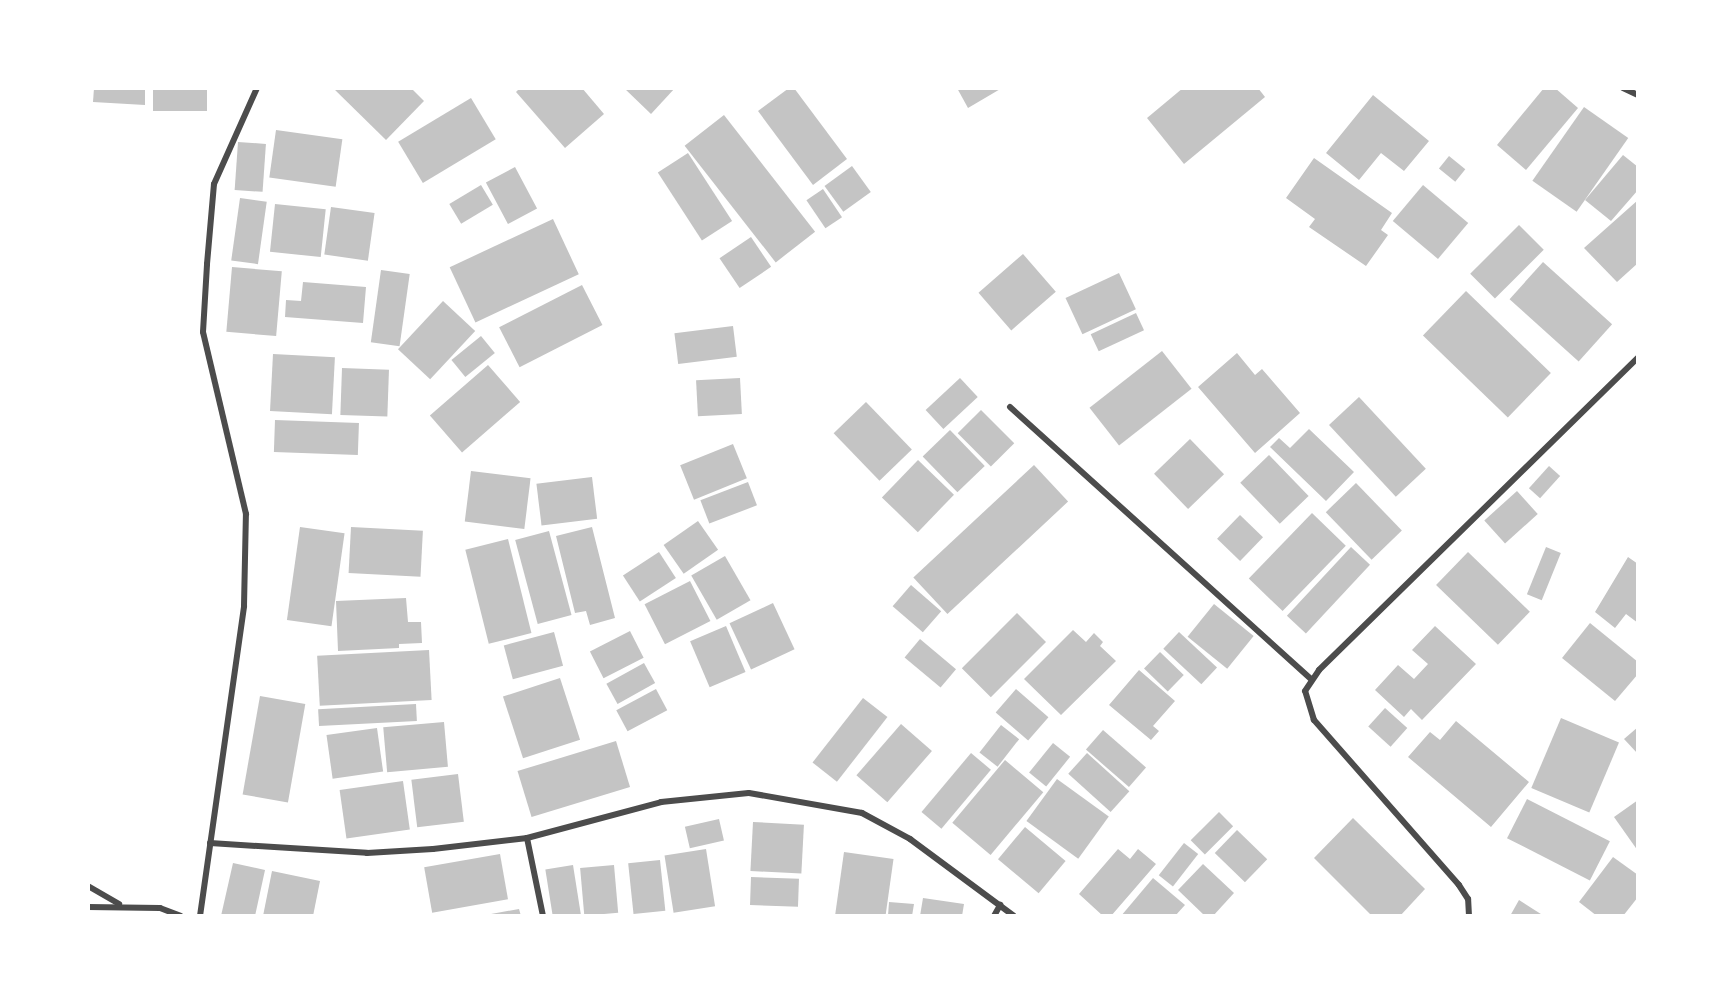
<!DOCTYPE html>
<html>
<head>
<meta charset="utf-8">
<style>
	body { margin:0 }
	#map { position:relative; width:1726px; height:1004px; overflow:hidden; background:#fff; font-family:"Noto Sans",sans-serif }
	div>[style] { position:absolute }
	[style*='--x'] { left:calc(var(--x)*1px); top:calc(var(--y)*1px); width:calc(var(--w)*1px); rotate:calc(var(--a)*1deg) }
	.building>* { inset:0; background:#c4c4c4; transform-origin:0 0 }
	.minor>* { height:6px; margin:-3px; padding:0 3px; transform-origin:3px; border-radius:3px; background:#4c4c4c }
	span { translate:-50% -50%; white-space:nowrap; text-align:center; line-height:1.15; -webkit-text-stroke:6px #fff; paint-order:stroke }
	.frame { position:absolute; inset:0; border:90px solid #fff; pointer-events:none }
</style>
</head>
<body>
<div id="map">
	<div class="building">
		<i style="clip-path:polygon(94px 88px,145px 88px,145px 105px,93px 102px)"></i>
		<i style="left:153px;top:88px;width:54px;height:23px"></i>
		<i style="clip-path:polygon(333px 88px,411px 88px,424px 101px,386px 140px)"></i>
		<i style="clip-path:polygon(520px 88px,582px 88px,604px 114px,565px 148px,516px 92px)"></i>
		<i style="clip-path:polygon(624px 88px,675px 88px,651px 114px)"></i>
		<i style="clip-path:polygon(789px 88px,794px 88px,847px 159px,813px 185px,758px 111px)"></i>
		<i style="clip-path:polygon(957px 88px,1002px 88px,968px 108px)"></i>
		<i style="clip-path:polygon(1183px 88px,1258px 88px,1265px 97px,1184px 164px,1147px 118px)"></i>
		<i style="clip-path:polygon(1544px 88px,1555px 88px,1578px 108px,1526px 170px,1497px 145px)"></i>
		<i style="clip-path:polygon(1373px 95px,1429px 141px,1404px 171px,1381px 153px,1359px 180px,1326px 153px)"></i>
		<i style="left:471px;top:98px;width:48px;height:85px;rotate:59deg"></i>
		<i style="left:1584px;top:107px;width:54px;height:90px;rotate:35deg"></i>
		<i style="left:724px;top:115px;width:148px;height:50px;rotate:52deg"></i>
		<i style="left:276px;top:130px;width:67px;height:48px;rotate:8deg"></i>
		<i style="left:238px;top:142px;width:28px;height:48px;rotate:4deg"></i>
		<i style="left:688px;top:153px;width:81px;height:36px;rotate:57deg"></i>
		<i style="clip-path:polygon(1623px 155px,1638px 167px,1638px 190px,1611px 221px,1585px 200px)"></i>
		<i style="left:1449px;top:156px;width:21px;height:16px;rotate:39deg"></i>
		<i style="clip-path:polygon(1314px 158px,1392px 213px,1381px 230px,1388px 235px,1366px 266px,1309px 227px,1315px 219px,1286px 198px)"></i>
		<i style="left:852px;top:166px;width:32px;height:34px;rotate:54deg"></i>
		<i style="left:515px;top:167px;width:47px;height:33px;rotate:62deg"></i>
		<i style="left:481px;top:185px;width:23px;height:37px;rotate:59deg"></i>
		<i style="left:1423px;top:185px;width:59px;height:47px;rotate:40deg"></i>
		<i style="left:823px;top:189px;width:34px;height:20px;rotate:56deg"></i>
		<i style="left:240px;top:198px;width:27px;height:63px;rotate:8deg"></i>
		<i style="clip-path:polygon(1638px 200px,1638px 263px,1617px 282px,1584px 248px)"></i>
		<i style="left:275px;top:204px;width:51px;height:48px;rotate:6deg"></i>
		<i style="left:331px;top:207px;width:44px;height:48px;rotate:8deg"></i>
		<i style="left:553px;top:219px;width:61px;height:114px;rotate:65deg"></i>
		<i style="left:1519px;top:225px;width:35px;height:69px;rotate:45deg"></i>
		<i style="left:751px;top:237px;width:36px;height:38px;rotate:56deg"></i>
		<i style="left:1023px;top:254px;width:50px;height:59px;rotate:49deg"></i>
		<i style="left:1543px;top:262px;width:93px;height:50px;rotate:42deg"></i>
		<i style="left:232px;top:267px;width:50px;height:65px;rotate:5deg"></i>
		<i style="left:381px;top:270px;width:29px;height:73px;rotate:8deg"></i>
		<i style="left:1119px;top:273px;width:40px;height:59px;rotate:65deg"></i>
		<i style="clip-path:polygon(303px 282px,366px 287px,363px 323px,285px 317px,286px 300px,301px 301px)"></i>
		<i style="left:582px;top:285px;width:45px;height:93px;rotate:63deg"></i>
		<i style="left:1466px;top:291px;width:118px;height:62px;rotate:44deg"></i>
		<i style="left:443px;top:301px;width:44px;height:66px;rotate:43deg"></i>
		<i style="left:1136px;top:313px;width:19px;height:50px;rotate:65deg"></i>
		<i style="left:733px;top:326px;width:31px;height:59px;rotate:83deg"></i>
		<i style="left:481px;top:336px;width:22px;height:38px;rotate:51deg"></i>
		<i style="left:1162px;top:351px;width:48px;height:92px;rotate:52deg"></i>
		<i style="clip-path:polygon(1237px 353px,1255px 375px,1262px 369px,1300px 413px,1255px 453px,1198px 387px)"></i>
		<i style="left:273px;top:354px;width:62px;height:57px;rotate:3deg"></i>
		<i style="left:488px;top:365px;width:49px;height:77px;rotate:49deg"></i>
		<i style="left:342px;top:368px;width:47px;height:47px;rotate:2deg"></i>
		<i style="left:740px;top:378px;width:36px;height:44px;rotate:87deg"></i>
		<i style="left:960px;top:378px;width:26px;height:47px;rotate:47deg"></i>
		<i style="left:1359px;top:397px;width:98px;height:41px;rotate:47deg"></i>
		<i style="left:866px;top:402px;width:66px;height:45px;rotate:46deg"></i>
		<i style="left:981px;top:410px;width:47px;height:33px;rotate:45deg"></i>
		<i style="left:275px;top:420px;width:84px;height:32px;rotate:2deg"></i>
		<i style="clip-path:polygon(1309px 429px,1354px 472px,1326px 501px,1270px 447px,1279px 438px,1290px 448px)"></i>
		<i style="left:950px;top:430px;width:50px;height:38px;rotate:46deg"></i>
		<i style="left:1190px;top:439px;width:49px;height:50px;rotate:46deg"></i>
		<i style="left:733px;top:444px;width:37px;height:57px;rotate:68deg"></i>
		<i style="left:1269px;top:455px;width:57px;height:40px;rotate:46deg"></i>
		<i style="left:918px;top:460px;width:50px;height:52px;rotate:44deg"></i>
		<i style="left:1034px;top:465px;width:50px;height:165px;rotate:47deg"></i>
		<i style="left:1549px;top:466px;width:15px;height:30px;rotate:42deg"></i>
		<i style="left:471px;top:471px;width:60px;height:51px;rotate:7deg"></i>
		<i style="left:592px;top:477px;width:42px;height:56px;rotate:83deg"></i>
		<i style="left:748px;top:482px;width:25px;height:51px;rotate:69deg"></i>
		<i style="left:1356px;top:483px;width:66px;height:42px;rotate:46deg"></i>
		<i style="left:1517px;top:491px;width:31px;height:44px;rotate:48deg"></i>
		<i style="left:1312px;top:513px;width:47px;height:91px;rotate:44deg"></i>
		<i style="left:1240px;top:515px;width:32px;height:33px;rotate:44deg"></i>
		<i style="left:698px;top:521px;width:35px;height:42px;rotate:55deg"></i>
		<i style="left:300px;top:527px;width:45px;height:94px;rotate:8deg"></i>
		<i style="left:351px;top:527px;width:72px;height:46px;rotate:3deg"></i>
		<i style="clip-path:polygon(592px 527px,615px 618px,590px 625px,586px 611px,575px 613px,556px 536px)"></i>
		<i style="left:549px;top:531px;width:87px;height:35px;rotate:75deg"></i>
		<i style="left:508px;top:539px;width:97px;height:44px;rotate:76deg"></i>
		<i style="left:1351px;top:547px;width:26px;height:94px;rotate:43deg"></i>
		<i style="left:1546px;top:547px;width:16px;height:51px;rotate:22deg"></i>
		<i style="left:659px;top:552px;width:31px;height:43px;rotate:57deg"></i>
		<i style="left:1468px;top:552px;width:86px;height:46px;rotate:44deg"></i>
		<i style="left:725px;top:556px;width:51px;height:39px;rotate:60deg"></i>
		<i style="clip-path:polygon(1628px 557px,1638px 564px,1638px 623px,1626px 614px,1615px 628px,1595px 612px)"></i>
		<i style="left:690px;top:581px;width:45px;height:51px;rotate:63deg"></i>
		<i style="left:911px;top:585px;width:40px;height:28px;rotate:41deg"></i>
		<i style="clip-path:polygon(406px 598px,408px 622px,421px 622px,422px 643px,399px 644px,399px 648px,338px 651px,336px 601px)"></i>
		<i style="left:773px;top:603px;width:51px;height:48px;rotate:65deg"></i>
		<i style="left:1214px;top:604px;width:51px;height:42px;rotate:39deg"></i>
		<i style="left:1017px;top:613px;width:41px;height:78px;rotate:45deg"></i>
		<i style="clip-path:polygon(1590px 623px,1638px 662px,1638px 674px,1615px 701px,1562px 658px)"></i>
		<i style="left:726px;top:626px;width:50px;height:39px;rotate:67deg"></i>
		<i style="clip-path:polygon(1435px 626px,1476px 664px,1422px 720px,1411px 709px,1404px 717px,1375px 690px,1398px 665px,1414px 679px,1428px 664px,1412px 650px)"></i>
		<i style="clip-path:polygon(1073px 630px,1086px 642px,1094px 633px,1103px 642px,1100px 646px,1116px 661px,1061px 715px,1024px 679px)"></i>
		<i style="left:630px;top:631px;width:30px;height:45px;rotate:63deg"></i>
		<i style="left:554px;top:632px;width:35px;height:52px;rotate:75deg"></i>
		<i style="left:1179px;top:632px;width:52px;height:23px;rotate:43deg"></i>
		<i style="left:920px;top:639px;width:47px;height:24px;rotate:40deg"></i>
		<i style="left:429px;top:650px;width:50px;height:112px;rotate:87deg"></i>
		<i style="left:1160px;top:652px;width:33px;height:23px;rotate:44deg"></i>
		<i style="left:644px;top:663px;width:23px;height:43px;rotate:61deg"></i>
		<i style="clip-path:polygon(1139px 670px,1175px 701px,1153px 726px,1159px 731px,1151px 740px,1109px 705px)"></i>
		<i style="left:560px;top:678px;width:65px;height:60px;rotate:72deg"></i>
		<i style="left:656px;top:689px;width:24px;height:45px;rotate:62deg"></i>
		<i style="left:1016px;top:689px;width:43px;height:31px;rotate:41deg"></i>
		<i style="left:260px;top:696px;width:46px;height:100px;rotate:10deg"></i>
		<i style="left:863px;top:698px;width:31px;height:82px;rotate:38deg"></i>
		<i style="left:416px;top:704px;width:17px;height:98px;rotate:87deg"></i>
		<i style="left:1385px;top:708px;width:30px;height:25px;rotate:42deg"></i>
		<i style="left:1561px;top:718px;width:63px;height:76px;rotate:23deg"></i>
		<i style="clip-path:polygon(1456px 721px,1529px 782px,1491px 827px,1408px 757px,1430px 732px,1440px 740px)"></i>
		<i style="left:444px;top:722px;width:45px;height:61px;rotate:85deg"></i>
		<i style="left:901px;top:724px;width:41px;height:68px;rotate:41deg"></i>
		<i style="left:1001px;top:725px;width:23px;height:35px;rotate:38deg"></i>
		<i style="clip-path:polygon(1638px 727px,1638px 754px,1624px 739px)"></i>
		<i style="left:377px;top:728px;width:44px;height:51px;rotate:82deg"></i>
		<i style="left:1103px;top:730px;width:57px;height:26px;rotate:41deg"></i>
		<i style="left:616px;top:741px;width:48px;height:103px;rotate:73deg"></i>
		<i style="left:1053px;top:743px;width:22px;height:38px;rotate:39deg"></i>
		<i style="left:971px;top:753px;width:26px;height:77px;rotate:40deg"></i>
		<i style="left:1087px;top:753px;width:57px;height:28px;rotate:42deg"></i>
		<i style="left:1005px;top:760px;width:50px;height:82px;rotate:40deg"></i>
		<i style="left:458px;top:774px;width:48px;height:47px;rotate:83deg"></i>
		<i style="left:1057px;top:779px;width:64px;height:52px;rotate:36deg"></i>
		<i style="left:403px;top:781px;width:49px;height:64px;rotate:82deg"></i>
		<i style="left:1527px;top:799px;width:93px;height:44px;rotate:27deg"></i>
		<i style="clip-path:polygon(1638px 800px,1638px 851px,1614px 817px)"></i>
		<i style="left:1219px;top:812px;width:20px;height:40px;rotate:45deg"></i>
		<i style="clip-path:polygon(1353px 818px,1425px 889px,1400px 916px,1372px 916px,1314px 858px)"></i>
		<i style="left:719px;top:819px;width:22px;height:35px;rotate:77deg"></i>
		<i style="left:753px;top:822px;width:51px;height:49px;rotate:3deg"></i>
		<i style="left:1025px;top:827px;width:53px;height:42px;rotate:40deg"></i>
		<i style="left:1237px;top:830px;width:42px;height:32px;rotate:44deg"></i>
		<i style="left:1184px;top:843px;width:18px;height:41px;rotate:38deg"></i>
		<i style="left:706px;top:849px;width:58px;height:42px;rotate:81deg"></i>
		<i style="clip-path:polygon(1118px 849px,1130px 859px,1138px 849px,1156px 864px,1111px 916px,1103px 916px,1079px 894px)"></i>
		<i style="left:844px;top:852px;width:50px;height:65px;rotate:8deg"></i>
		<i style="left:500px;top:854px;width:46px;height:77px;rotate:80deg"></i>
		<i style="clip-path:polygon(1613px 857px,1638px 875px,1638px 897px,1623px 916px,1597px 916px,1579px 902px)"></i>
		<i style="left:660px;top:860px;width:51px;height:32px;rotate:84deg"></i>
		<i style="clip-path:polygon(233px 863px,265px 870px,255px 916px,221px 916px)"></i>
		<i style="clip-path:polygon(1203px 864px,1234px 893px,1213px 916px,1205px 916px,1178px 890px)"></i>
		<i style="left:573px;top:865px;width:52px;height:28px;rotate:81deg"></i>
		<i style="left:614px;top:865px;width:48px;height:34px;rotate:85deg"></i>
		<i style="clip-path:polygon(272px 871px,320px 881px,313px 916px,263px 916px)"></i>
		<i style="left:751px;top:877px;width:48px;height:28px;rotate:2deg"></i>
		<i style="clip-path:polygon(1153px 878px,1185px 905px,1175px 916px,1121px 916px)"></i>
		<i style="clip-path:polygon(923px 898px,964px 904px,962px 916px,920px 916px)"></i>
		<i style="clip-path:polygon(1519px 900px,1544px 916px,1510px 916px)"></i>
		<i style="clip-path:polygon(889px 902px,914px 904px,912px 916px,888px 916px)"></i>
		<i style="clip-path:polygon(519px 909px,521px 916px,491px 916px,491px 914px)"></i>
	</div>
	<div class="minor">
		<i style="--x:1623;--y:88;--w:17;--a:25"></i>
		<i style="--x:1010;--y:407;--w:406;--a:42.1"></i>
		<i style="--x:527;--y:838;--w:80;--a:78.4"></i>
		<i style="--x:210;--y:843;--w:157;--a:3.6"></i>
		<i style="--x:367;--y:853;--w:66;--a:-3.5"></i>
		<i style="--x:433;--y:849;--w:95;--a:-6.7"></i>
		<i style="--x:527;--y:838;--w:139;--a:-15"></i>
		<i style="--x:661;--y:802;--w:88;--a:-5.8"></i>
		<i style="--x:749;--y:793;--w:115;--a:10"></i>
		<i style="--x:862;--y:813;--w:55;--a:28.4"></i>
		<i style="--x:910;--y:839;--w:129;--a:36.5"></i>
		<i style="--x:88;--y:886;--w:36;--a:30"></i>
		<i style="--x:88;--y:907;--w:72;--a:0.8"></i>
		<i style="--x:160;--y:908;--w:22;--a:21"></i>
		<i style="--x:200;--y:916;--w:313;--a:-81.9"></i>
		<i style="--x:244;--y:606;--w:92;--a:-88.8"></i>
		<i style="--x:246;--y:514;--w:187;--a:-103.3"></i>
		<i style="--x:203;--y:332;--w:68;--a:-86.6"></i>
		<i style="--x:207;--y:264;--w:80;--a:-85"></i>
		<i style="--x:214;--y:184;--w:105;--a:-65.9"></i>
		<i style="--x:994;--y:916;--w:13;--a:-61"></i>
		<i style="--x:1469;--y:916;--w:17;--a:-93"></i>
		<i style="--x:1468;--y:899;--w:17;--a:-123"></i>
		<i style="--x:1459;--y:885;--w:220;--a:-131.3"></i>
		<i style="--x:1314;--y:720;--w:30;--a:-107"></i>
		<i style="--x:1305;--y:691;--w:25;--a:-56"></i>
		<i style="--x:1319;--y:670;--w:446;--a:-44.4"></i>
	</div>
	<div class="frame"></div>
</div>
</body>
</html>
